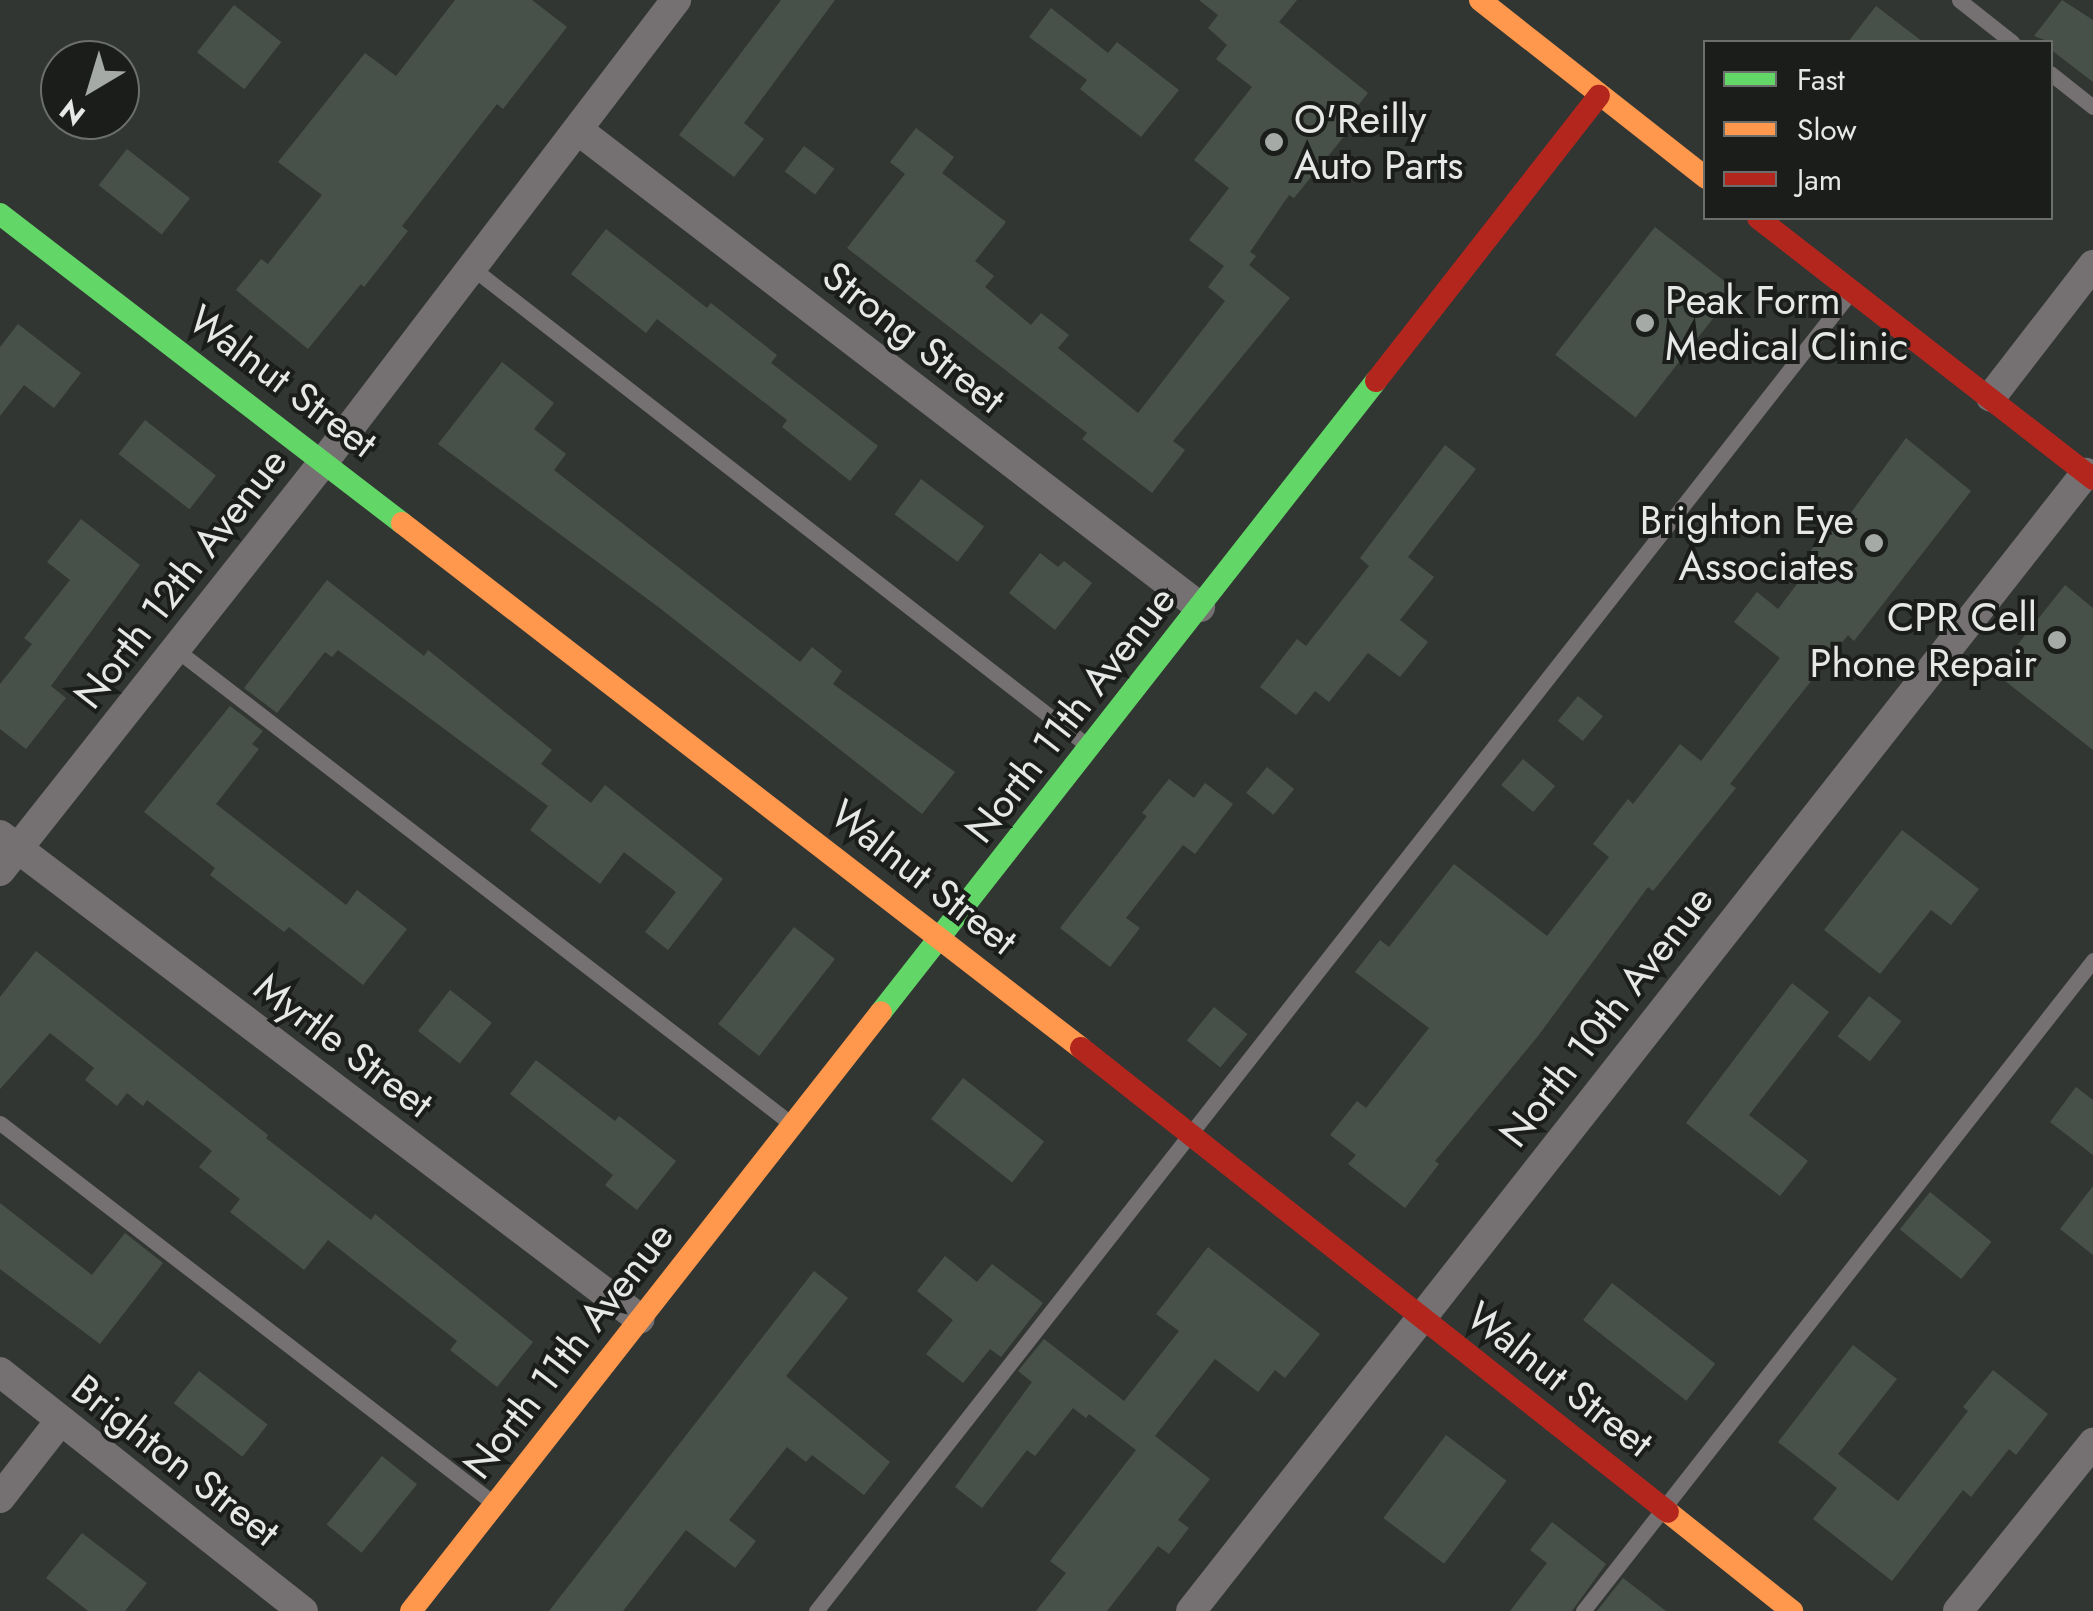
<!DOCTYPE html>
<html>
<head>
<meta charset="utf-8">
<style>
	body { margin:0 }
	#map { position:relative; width:2093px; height:1611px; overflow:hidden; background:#323633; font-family:Jost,sans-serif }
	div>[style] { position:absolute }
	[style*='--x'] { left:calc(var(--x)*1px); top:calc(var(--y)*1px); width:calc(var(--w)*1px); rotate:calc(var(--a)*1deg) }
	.building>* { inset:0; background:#47514a; transform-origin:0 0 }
	.lane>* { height:15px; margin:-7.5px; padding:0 7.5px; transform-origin:7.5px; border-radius:7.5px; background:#757072 }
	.street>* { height:30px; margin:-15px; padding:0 15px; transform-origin:15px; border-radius:15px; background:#757072 }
	.fast>* { height:22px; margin:-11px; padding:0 11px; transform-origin:11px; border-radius:11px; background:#63d668 }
	.slow>* { height:22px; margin:-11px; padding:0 11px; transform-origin:11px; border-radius:11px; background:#ff974d }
	.jam>* { height:22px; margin:-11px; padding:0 11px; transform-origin:11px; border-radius:11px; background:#b3261e }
	.dots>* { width:28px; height:28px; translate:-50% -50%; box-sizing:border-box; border:5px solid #1b1d1b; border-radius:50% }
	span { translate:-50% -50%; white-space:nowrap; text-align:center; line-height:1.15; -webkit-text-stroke:8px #1b1d1b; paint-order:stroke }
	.poi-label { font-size:40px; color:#e5e8e6 }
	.left { translate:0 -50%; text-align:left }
	.right { translate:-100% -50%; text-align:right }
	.street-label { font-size:40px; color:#e5e8e6 }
	.legend { position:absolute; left:1703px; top:40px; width:350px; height:180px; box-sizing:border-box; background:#1b1d1b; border:2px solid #6c6e6c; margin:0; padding:12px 18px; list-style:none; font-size:30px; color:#e5e8e6 }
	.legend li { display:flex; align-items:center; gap:20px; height:50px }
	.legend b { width:50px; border:2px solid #6c6e6c }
	.north { position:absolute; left:40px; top:40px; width:100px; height:100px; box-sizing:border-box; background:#1b1d1b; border:2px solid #6c6e6c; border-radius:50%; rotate:218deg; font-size:28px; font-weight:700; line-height:40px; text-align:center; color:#e5e8e6 }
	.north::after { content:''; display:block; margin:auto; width:35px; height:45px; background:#a6aaa7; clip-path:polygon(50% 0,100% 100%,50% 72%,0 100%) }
</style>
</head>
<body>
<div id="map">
	<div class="building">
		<i style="clip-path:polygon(455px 0,532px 0,567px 27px,503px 109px,497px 104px,402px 226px,408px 231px,364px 287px,361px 284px,308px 349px,236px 290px,261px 259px,268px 264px,322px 195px,278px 162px,365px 53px,396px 76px)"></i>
		<i style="clip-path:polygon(781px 0,835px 0,744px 123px,764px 139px,734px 177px,679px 135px)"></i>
		<i style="clip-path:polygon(1199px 0,1297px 0,1279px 22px,1368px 93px,1349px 117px,1355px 123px,1294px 198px,1289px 195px,1250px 252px,1256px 256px,1249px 265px,1290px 298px,1173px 441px,1185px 450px,1152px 493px,1082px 439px,1087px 433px,847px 248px,905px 174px,890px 162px,916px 128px,954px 157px,942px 173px,1006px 222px,975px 261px,994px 276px,985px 287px,1031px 325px,1041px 313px,1069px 335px,1058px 348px,1138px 413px,1225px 301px,1208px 287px,1224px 266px,1189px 240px,1229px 188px,1194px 160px,1252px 87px,1216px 59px,1227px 45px,1208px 28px,1218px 15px)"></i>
		<i style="clip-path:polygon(2062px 0,2093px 20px,2093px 82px,2050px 49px,2050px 42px,2034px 36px)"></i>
		<i style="left:234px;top:5px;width:60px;height:60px;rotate:38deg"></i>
		<i style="clip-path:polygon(1876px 6px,1923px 42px,1848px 42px)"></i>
		<i style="clip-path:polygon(1051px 8px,1108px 53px,1117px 42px,1179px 90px,1141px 137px,1080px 89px,1087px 80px,1029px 37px)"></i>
		<i style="left:804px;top:146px;width:38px;height:32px;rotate:37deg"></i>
		<i style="left:127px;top:149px;width:80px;height:46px;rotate:38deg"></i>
		<i style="left:1655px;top:227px;width:102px;height:162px;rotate:38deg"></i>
		<i style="clip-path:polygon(606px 229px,707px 308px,711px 303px,777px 355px,771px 363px,878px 446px,850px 481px,782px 427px,787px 420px,657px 319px,646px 333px,571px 274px)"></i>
		<i style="clip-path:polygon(18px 324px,81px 373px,54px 408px,24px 385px,0 416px,0 347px)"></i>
		<i style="clip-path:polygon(502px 362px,554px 403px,534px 429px,566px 454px,554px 470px,800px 662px,812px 647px,842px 671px,833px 684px,955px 772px,922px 814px,661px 609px,438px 444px)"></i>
		<i style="left:145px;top:420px;width:90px;height:43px;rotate:38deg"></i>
		<i style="clip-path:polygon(1906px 438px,1971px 491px,1854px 641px,1848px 635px,1792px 705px,1730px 784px,1736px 788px,1653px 891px,1648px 887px,1538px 1036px,1435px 1161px,1439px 1164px,1405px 1208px,1348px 1164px,1356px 1155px,1330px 1135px,1357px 1101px,1366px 1108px,1429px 1028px,1355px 972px,1380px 940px,1389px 947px,1454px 864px,1547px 936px,1609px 857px,1593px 844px,1628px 799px,1633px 804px,1680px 744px,1701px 761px,1780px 658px,1734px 622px,1757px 592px,1778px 609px,1816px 559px,1809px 553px,1828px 528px,1836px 533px)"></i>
		<i style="clip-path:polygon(1445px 445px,1476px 469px,1408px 557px,1434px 577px,1400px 620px,1428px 642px,1400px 677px,1368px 653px,1329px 702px,1315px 691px,1296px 715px,1260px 687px,1297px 639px,1306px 646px,1369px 566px,1360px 558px)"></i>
		<i style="left:921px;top:479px;width:79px;height:44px;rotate:37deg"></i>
		<i style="clip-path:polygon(81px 519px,140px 565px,51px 686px,66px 698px,26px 749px,0 729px,0 684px,32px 644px,24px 638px,70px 580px,47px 562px)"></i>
		<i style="clip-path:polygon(1040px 553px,1058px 567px,1064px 561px,1092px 583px,1055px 630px,1009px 593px)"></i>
		<i style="clip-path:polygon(327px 580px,424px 656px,428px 650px,552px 750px,541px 764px,591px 803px,605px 785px,723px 879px,668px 950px,645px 932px,676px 892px,624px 852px,600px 884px,530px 830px,548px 806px,338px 650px,332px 657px,325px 652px,277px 713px,244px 688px)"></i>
		<i style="clip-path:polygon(2065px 585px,2093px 608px,2093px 750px,1995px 673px)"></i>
		<i style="left:1578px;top:696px;width:32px;height:32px;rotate:39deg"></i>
		<i style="clip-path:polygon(230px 706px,263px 731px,252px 744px,259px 749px,216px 804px,346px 905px,357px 890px,407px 929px,363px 985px,289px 927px,284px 932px,210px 875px,215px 868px,144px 812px)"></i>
		<i style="left:1523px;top:759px;width:42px;height:34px;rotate:40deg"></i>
		<i style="left:1267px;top:767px;width:35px;height:33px;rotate:39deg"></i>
		<i style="clip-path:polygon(1169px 779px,1194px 798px,1205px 783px,1233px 804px,1195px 854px,1183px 845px,1126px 918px,1140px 928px,1110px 967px,1060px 928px,1147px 816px,1142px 813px)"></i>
		<i style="clip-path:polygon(1902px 830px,1979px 889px,1951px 925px,1931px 910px,1880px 974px,1824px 930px)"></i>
		<i style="left:794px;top:927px;width:52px;height:123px;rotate:38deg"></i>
		<i style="clip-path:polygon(36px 951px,268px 1135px,266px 1138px,371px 1220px,375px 1214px,533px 1342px,497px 1387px,450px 1350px,457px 1341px,328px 1240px,304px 1270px,230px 1212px,240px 1199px,199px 1167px,212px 1151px,147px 1100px,143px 1106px,127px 1093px,117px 1106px,85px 1080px,94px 1068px,50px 1033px,0 1089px,0 997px)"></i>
		<i style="clip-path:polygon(1792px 983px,1829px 1012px,1749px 1115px,1808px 1161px,1780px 1196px,1686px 1123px)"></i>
		<i style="left:450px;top:990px;width:53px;height:52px;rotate:38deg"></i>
		<i style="left:1869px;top:996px;width:41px;height:51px;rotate:38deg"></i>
		<i style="left:1214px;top:1007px;width:43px;height:43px;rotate:39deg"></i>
		<i style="clip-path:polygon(536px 1060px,615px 1121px,619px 1116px,676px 1161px,637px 1210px,605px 1185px,613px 1175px,510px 1094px)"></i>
		<i style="left:963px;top:1078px;width:103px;height:52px;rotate:38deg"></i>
		<i style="clip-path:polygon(2076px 1087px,2093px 1100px,2093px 1155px,2050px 1122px)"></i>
		<i style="clip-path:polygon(2093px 1186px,2093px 1255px,2060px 1229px)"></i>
		<i style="left:1930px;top:1192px;width:79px;height:48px;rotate:39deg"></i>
		<i style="clip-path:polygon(0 1203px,92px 1275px,125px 1233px,163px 1263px,100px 1344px,0 1269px)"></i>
		<i style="clip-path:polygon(1208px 1247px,1320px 1334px,1285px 1378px,1275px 1370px,1258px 1392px,1215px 1359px,1155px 1436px,1210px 1479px,1178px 1520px,1189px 1528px,1169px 1554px,1158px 1546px,1107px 1611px,1036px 1611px,1066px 1573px,1050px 1561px,1136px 1450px,1089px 1414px,1086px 1418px,1073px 1408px,1035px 1456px,1027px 1450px,982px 1508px,955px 1487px,1032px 1382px,1018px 1371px,1044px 1339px,1124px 1401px,1179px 1331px,1156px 1314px)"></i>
		<i style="clip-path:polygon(945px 1256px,977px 1282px,992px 1264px,1043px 1303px,1001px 1357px,990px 1349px,963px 1383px,926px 1354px,953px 1320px,917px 1291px)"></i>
		<i style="clip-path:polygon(814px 1271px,848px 1298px,786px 1376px,890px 1462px,864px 1495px,812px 1455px,806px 1462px,787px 1447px,729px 1520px,756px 1541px,735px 1568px,686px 1530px,623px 1611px,549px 1611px)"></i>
		<i style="left:1612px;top:1283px;width:131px;height:47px;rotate:38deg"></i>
		<i style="clip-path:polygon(1853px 1345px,1897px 1379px,1838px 1454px,1898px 1501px,1968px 1411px,1963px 1407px,1993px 1370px,2048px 1414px,2016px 1455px,2009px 1449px,1971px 1497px,1963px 1490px,1892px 1581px,1813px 1519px,1837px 1488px,1778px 1442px)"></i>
		<i style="left:199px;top:1371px;width:87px;height:41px;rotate:38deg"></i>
		<i style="left:1446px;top:1435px;width:76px;height:104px;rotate:37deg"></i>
		<i style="left:382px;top:1456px;width:45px;height:88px;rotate:39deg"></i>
		<i style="clip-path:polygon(1552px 1522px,1606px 1564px,1572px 1611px,1510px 1611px,1547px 1563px,1530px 1550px)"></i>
		<i style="clip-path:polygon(82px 1533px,147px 1583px,125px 1611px,88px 1611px,46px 1578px)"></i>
		<i style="clip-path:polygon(1623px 1578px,1666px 1611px,1597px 1611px)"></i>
	</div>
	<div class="lane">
		<i style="--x:1959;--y:0;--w:68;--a:38.4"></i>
		<i style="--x:2050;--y:73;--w:55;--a:38.3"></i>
		<i style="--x:471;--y:267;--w:781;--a:37.82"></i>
		<i style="--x:174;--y:648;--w:776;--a:37.62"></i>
		<i style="--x:0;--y:1123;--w:621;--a:37.61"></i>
		<i style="--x:816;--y:1611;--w:1675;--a:-51.89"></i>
		<i style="--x:1583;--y:1611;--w:827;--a:-51.92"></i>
	</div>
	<div class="street">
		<i style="--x:578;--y:130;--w:784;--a:37.48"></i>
		<i style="--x:1991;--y:397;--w:167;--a:-52.3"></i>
		<i style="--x:0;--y:835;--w:802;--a:37.1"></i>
		<i style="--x:0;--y:871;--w:524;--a:-51.66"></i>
		<i style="--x:325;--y:460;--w:579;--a:-52.65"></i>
		<i style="--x:0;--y:1372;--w:386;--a:38.3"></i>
		<i style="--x:0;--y:1498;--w:98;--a:-52.1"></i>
		<i style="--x:1191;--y:1611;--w:1448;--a:-51.82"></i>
		<i style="--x:1958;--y:1611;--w:216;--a:-51.2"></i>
	</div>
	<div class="fast">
		<i style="--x:0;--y:214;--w:507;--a:37.55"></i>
		<i style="--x:881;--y:1012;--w:802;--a:-51.89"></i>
	</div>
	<div class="slow">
		<i style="--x:1480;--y:0;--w:288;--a:38.2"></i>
		<i style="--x:402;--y:523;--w:858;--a:37.71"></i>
		<i style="--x:1668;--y:1512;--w:159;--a:38.6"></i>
		<i style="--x:411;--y:1611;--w:761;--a:-51.88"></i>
	</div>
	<div class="jam">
		<i style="--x:1758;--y:218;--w:425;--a:37.9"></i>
		<i style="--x:1376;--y:381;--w:362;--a:-52"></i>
		<i style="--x:1081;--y:1048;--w:748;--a:38.32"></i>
	</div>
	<div class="dots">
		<i style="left:1274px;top:142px;background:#a6aaa7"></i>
		<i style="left:1645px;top:323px;background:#a6aaa7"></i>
		<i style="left:1874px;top:543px;background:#a6aaa7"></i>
		<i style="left:2057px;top:640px;background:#a6aaa7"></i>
	</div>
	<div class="poi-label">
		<span class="left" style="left:1294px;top:142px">O'Reilly<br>Auto Parts</span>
		<span class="left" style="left:1665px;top:323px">Peak Form<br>Medical Clinic</span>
		<span class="right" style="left:1854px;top:543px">Brighton Eye<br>Associates</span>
		<span class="right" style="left:2037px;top:640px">CPR Cell<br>Phone Repair</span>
	</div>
	<div class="street-label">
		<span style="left:914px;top:337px;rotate:38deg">Strong Street</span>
		<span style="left:283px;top:381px;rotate:37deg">Walnut Street</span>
		<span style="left:180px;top:578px;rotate:-52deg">North 12th Avenue</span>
		<span style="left:1070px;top:714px;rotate:-52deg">North 11th Avenue</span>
		<span style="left:924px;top:877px;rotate:38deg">Walnut Street</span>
		<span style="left:1606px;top:1016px;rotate:-52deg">North 10th Avenue</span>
		<span style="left:344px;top:1045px;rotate:37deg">Myrtle Street</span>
		<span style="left:568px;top:1350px;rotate:-52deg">North 11th Avenue</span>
		<span style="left:1560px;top:1379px;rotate:38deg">Walnut Street</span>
		<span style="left:176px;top:1460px;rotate:38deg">Brighton Street</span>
	</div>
	<ul class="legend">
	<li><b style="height:12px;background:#63d668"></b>Fast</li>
	<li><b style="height:12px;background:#ff974d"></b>Slow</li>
	<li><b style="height:12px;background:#b3261e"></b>Jam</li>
	</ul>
	<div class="north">N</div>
</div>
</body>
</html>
